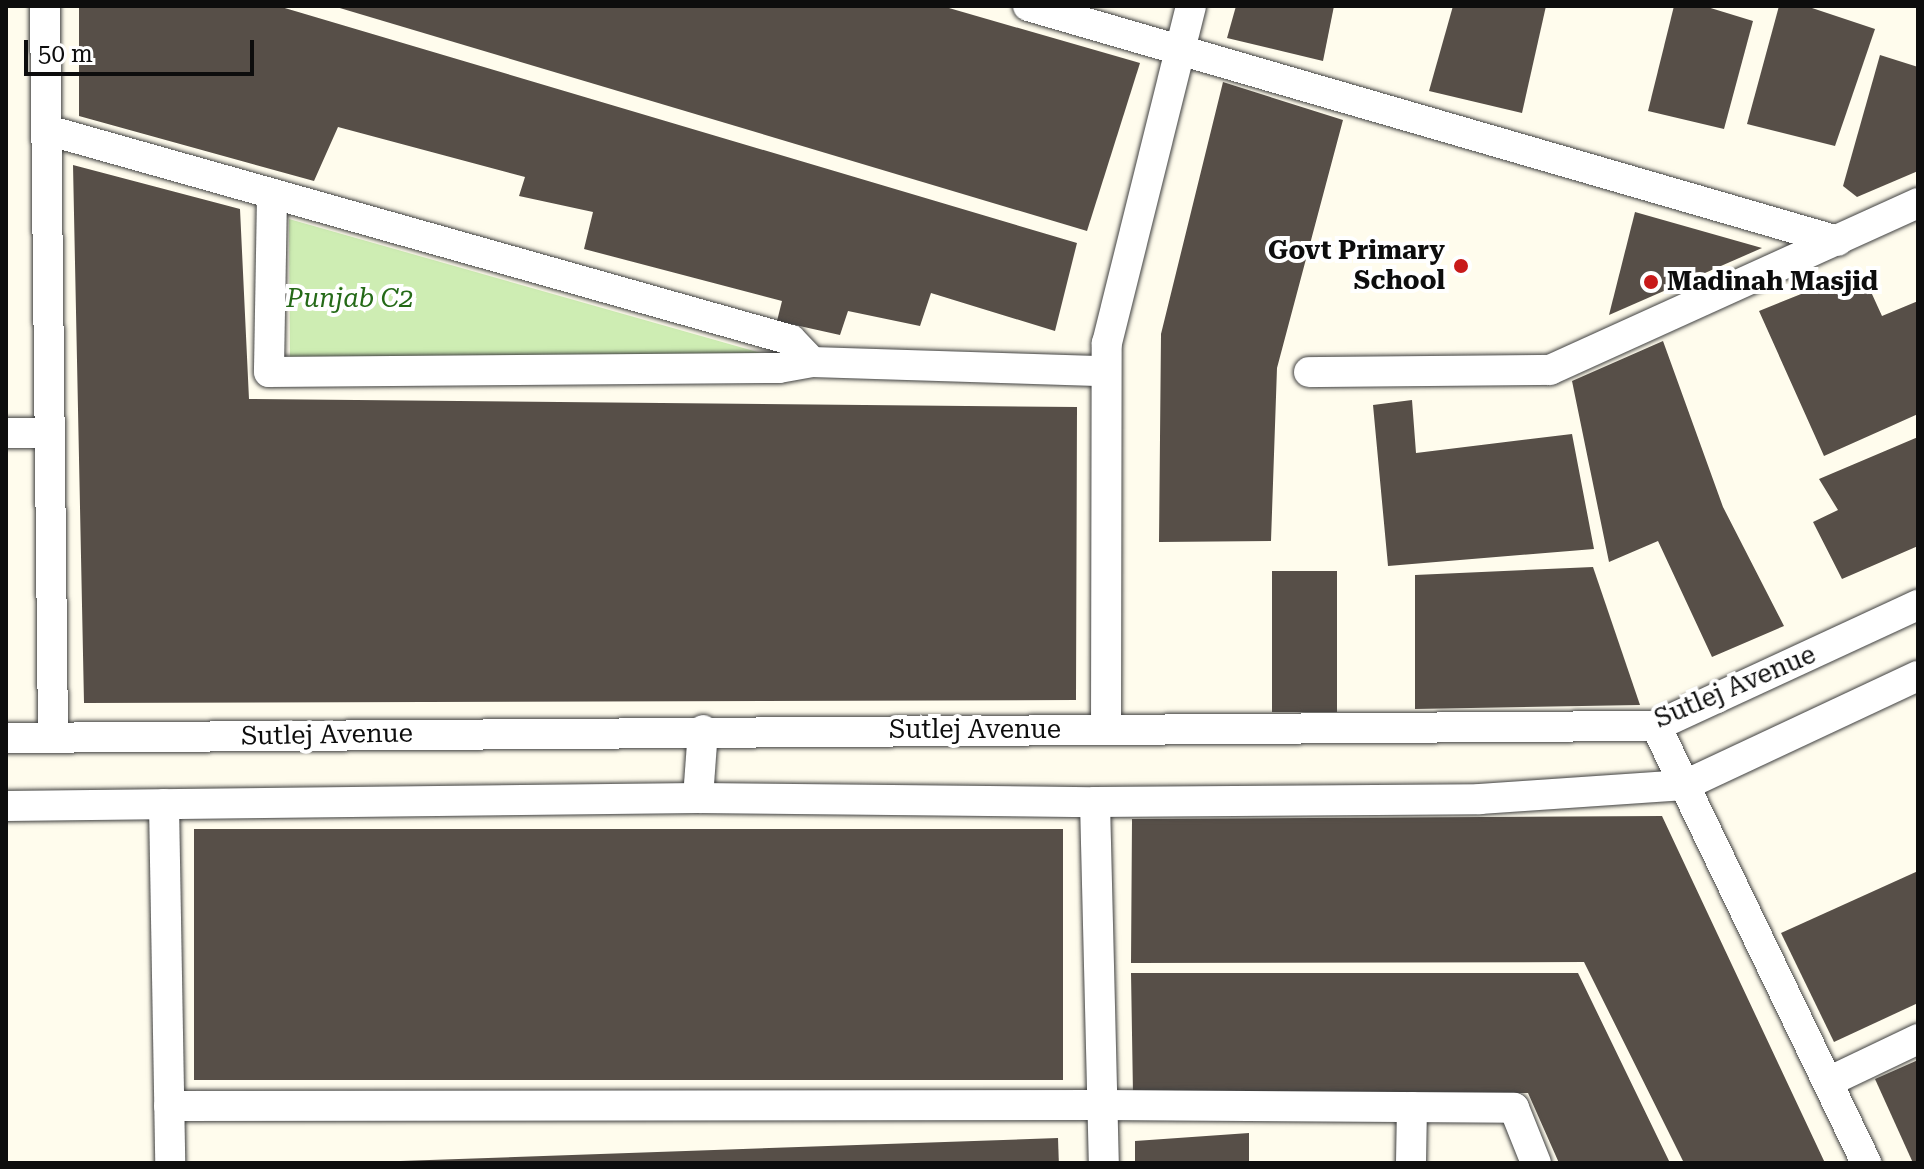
<!DOCTYPE html>
<html>
<head>
<meta charset="utf-8">
<style>
	body { margin:0 }
	#map { position:relative; width:1924px; height:1169px; overflow:hidden; background:#fffced; font-family:"Roboto Serif",serif }
	div>[style] { position:absolute }
	[style*='--x'] { left:calc(var(--x)*1px); top:calc(var(--y)*1px); width:calc(var(--w)*1px); rotate:calc(var(--a)*1deg) }
	.green>* { inset:0; background:#ceedb3 }
	.building>* { inset:0; background:#574f48; transform-origin:0 0 }
	.roads { filter:drop-shadow(0 0 2px #404040) drop-shadow(0 0 2px #404040) }
	.minor>* { height:30px; margin:-15px; padding:0 15px; transform-origin:15px; border-radius:15px; background:#fff }
	.dots>* { width:22px; height:22px; translate:-50% -50%; box-sizing:border-box; border:4px solid #fff; border-radius:50% }
	span { translate:-50% -50%; white-space:nowrap; text-align:center; line-height:1.15; -webkit-text-stroke:8px #fff; paint-order:stroke }
	.poi-label { font-size:26px; color:#0d0d0d; font-weight:700 }
	.right { translate:-100% -50%; text-align:right }
	.left { translate:0 -50%; text-align:left }
	.park-label { font-size:26px; color:#256a18; font-style:italic }
	.street-label { font-size:26px; color:#0d0d0d }
	.frame { position:absolute; inset:0; border:8px solid #0d0d0d; pointer-events:none }
	.scale { position:absolute; left:24px; top:40px; width:230px; height:36px; box-sizing:border-box; border:4px solid #0d0d0d; border-top:0; padding-left:10px; font-size:24px; line-height:28px; white-space:nowrap; color:#0d0d0d; -webkit-text-stroke:6px #fff; paint-order:stroke }
</style>
</head>
<body>
<div id="map">
	<div class="green">
		<i style="clip-path:polygon(289px 219px,761px 353px,290px 361px)"></i>
	</div>
	<div class="building">
		<i style="clip-path:polygon(79px 6px,278px 6px,1077px 243px,1055px 331px,931px 293px,920px 326px,848px 311px,840px 335px,777px 321px,782px 301px,584px 249px,593px 212px,519px 196px,525px 177px,338px 127px,314px 181px,79px 116px)"></i>
		<i style="clip-path:polygon(333px 6px,942px 6px,1140px 63px,1087px 231px)"></i>
		<i style="clip-path:polygon(1236px 6px,1334px 6px,1323px 61px,1227px 38px)"></i>
		<i style="clip-path:polygon(1453px 6px,1546px 6px,1522px 113px,1429px 91px)"></i>
		<i style="clip-path:polygon(1674px 6px,1704px 6px,1753px 21px,1724px 129px,1648px 111px)"></i>
		<i style="clip-path:polygon(1779px 6px,1806px 6px,1875px 29px,1835px 146px,1747px 124px)"></i>
		<i style="clip-path:polygon(1880px 55px,1918px 67px,1918px 171px,1857px 197px,1843px 186px)"></i>
		<i style="clip-path:polygon(1223px 82px,1343px 120px,1277px 368px,1271px 541px,1159px 542px,1161px 334px)"></i>
		<i style="clip-path:polygon(73px 165px,240px 209px,249px 399px,1077px 407px,1076px 700px,84px 703px)"></i>
		<i style="clip-path:polygon(1635px 212px,1762px 248px,1609px 315px)"></i>
		<i style="clip-path:polygon(1861px 270px,1882px 316px,1918px 301px,1918px 414px,1824px 456px,1759px 311px)"></i>
		<i style="clip-path:polygon(1663px 341px,1723px 507px,1784px 626px,1712px 657px,1658px 541px,1609px 562px,1572px 381px)"></i>
		<i style="clip-path:polygon(1412px 400px,1416px 453px,1572px 434px,1594px 549px,1388px 566px,1373px 405px)"></i>
		<i style="clip-path:polygon(1918px 437px,1918px 546px,1842px 579px,1813px 522px,1838px 510px,1819px 479px)"></i>
		<i style="clip-path:polygon(1593px 567px,1640px 705px,1415px 709px,1415px 575px)"></i>
		<i style="left:1337px;top:571px;width:141px;height:65px;rotate:90deg"></i>
		<i style="clip-path:polygon(1662px 816px,1825px 1163px,1684px 1163px,1584px 962px,1131px 963px,1132px 819px)"></i>
		<i style="left:194px;top:829px;width:869px;height:251px"></i>
		<i style="clip-path:polygon(1918px 871px,1918px 1003px,1834px 1042px,1781px 933px)"></i>
		<i style="clip-path:polygon(1131px 973px,1578px 973px,1670px 1163px,1559px 1163px,1528px 1093px,1133px 1094px)"></i>
		<i style="clip-path:polygon(1918px 1060px,1918px 1163px,1913px 1163px,1875px 1079px)"></i>
		<i style="clip-path:polygon(1249px 1133px,1249px 1163px,1135px 1163px,1135px 1141px)"></i>
		<i style="left:1058px;top:1138px;width:25px;height:847px;rotate:88deg"></i>
	</div>
	<div class="roads">
		<div class="minor">
			<i style="--x:45;--y:6;--w:732;--a:89.37"></i>
			<i style="--x:1028;--y:6;--w:843;--a:16.18"></i>
			<i style="--x:47;--y:130;--w:773;--a:15.76"></i>
			<i style="--x:791;--y:340;--w:30;--a:46"></i>
			<i style="--x:812;--y:362;--w:293;--a:1.8"></i>
			<i style="--x:272;--y:196;--w:176;--a:91"></i>
			<i style="--x:269;--y:372;--w:510;--a:-0.45"></i>
			<i style="--x:779;--y:368;--w:34;--a:-10"></i>
			<i style="--x:1309;--y:372;--w:241;--a:-0.5"></i>
			<i style="--x:1550;--y:370;--w:404;--a:-24.4"></i>
			<i style="--x:6;--y:433;--w:44;--a:0"></i>
			<i style="--x:1656;--y:726;--w:485;--a:64.3"></i>
			<i style="--x:1106;--y:730;--w:387;--a:-89.9"></i>
			<i style="--x:1107;--y:343;--w:347;--a:-76"></i>
			<i style="--x:6;--y:738;--w:1650;--a:-0.42"></i>
			<i style="--x:1656;--y:726;--w:289;--a:-24.8"></i>
			<i style="--x:698;--y:798;--w:68;--a:-85.8"></i>
			<i style="--x:1095;--y:802;--w:361;--a:88.6"></i>
			<i style="--x:164;--y:804;--w:359;--a:89"></i>
			<i style="--x:6;--y:806;--w:692;--a:-0.66"></i>
			<i style="--x:698;--y:798;--w:397;--a:0.6"></i>
			<i style="--x:1095;--y:802;--w:385;--a:-0.4"></i>
			<i style="--x:1480;--y:799;--w:205;--a:-3.9"></i>
			<i style="--x:1685;--y:785;--w:257;--a:-25.1"></i>
			<i style="--x:1828;--y:1082;--w:100;--a:-25.5"></i>
			<i style="--x:169;--y:1106;--w:935;--a:-0.06"></i>
			<i style="--x:1104;--y:1105;--w:410;--a:0.4"></i>
			<i style="--x:1514;--y:1108;--w:59;--a:68.2"></i>
			<i style="--x:1411;--y:1163;--w:56;--a:-89"></i>
		</div>
	</div>
	<div class="dots">
		<i style="left:1461px;top:266px;background:#c81a1a"></i>
		<i style="left:1651px;top:282px;background:#c81a1a"></i>
	</div>
	<div class="poi-label">
		<span class="right" style="left:1445px;top:266px">Govt Primary<br>School</span>
		<span class="left" style="left:1667px;top:282px">Madinah Masjid</span>
	</div>
	<div class="park-label">
		<span style="left:350px;top:299px">Punjab C2</span>
	</div>
	<div class="street-label">
		<span style="left:1735px;top:687px;rotate:-23deg">Sutlej Avenue</span>
		<span style="left:975px;top:730px">Sutlej Avenue</span>
		<span style="left:327px;top:735px;rotate:-1deg">Sutlej Avenue</span>
	</div>
	<div class="frame"></div>
	<div class="scale">50 m</div>
</div>
</body>
</html>
